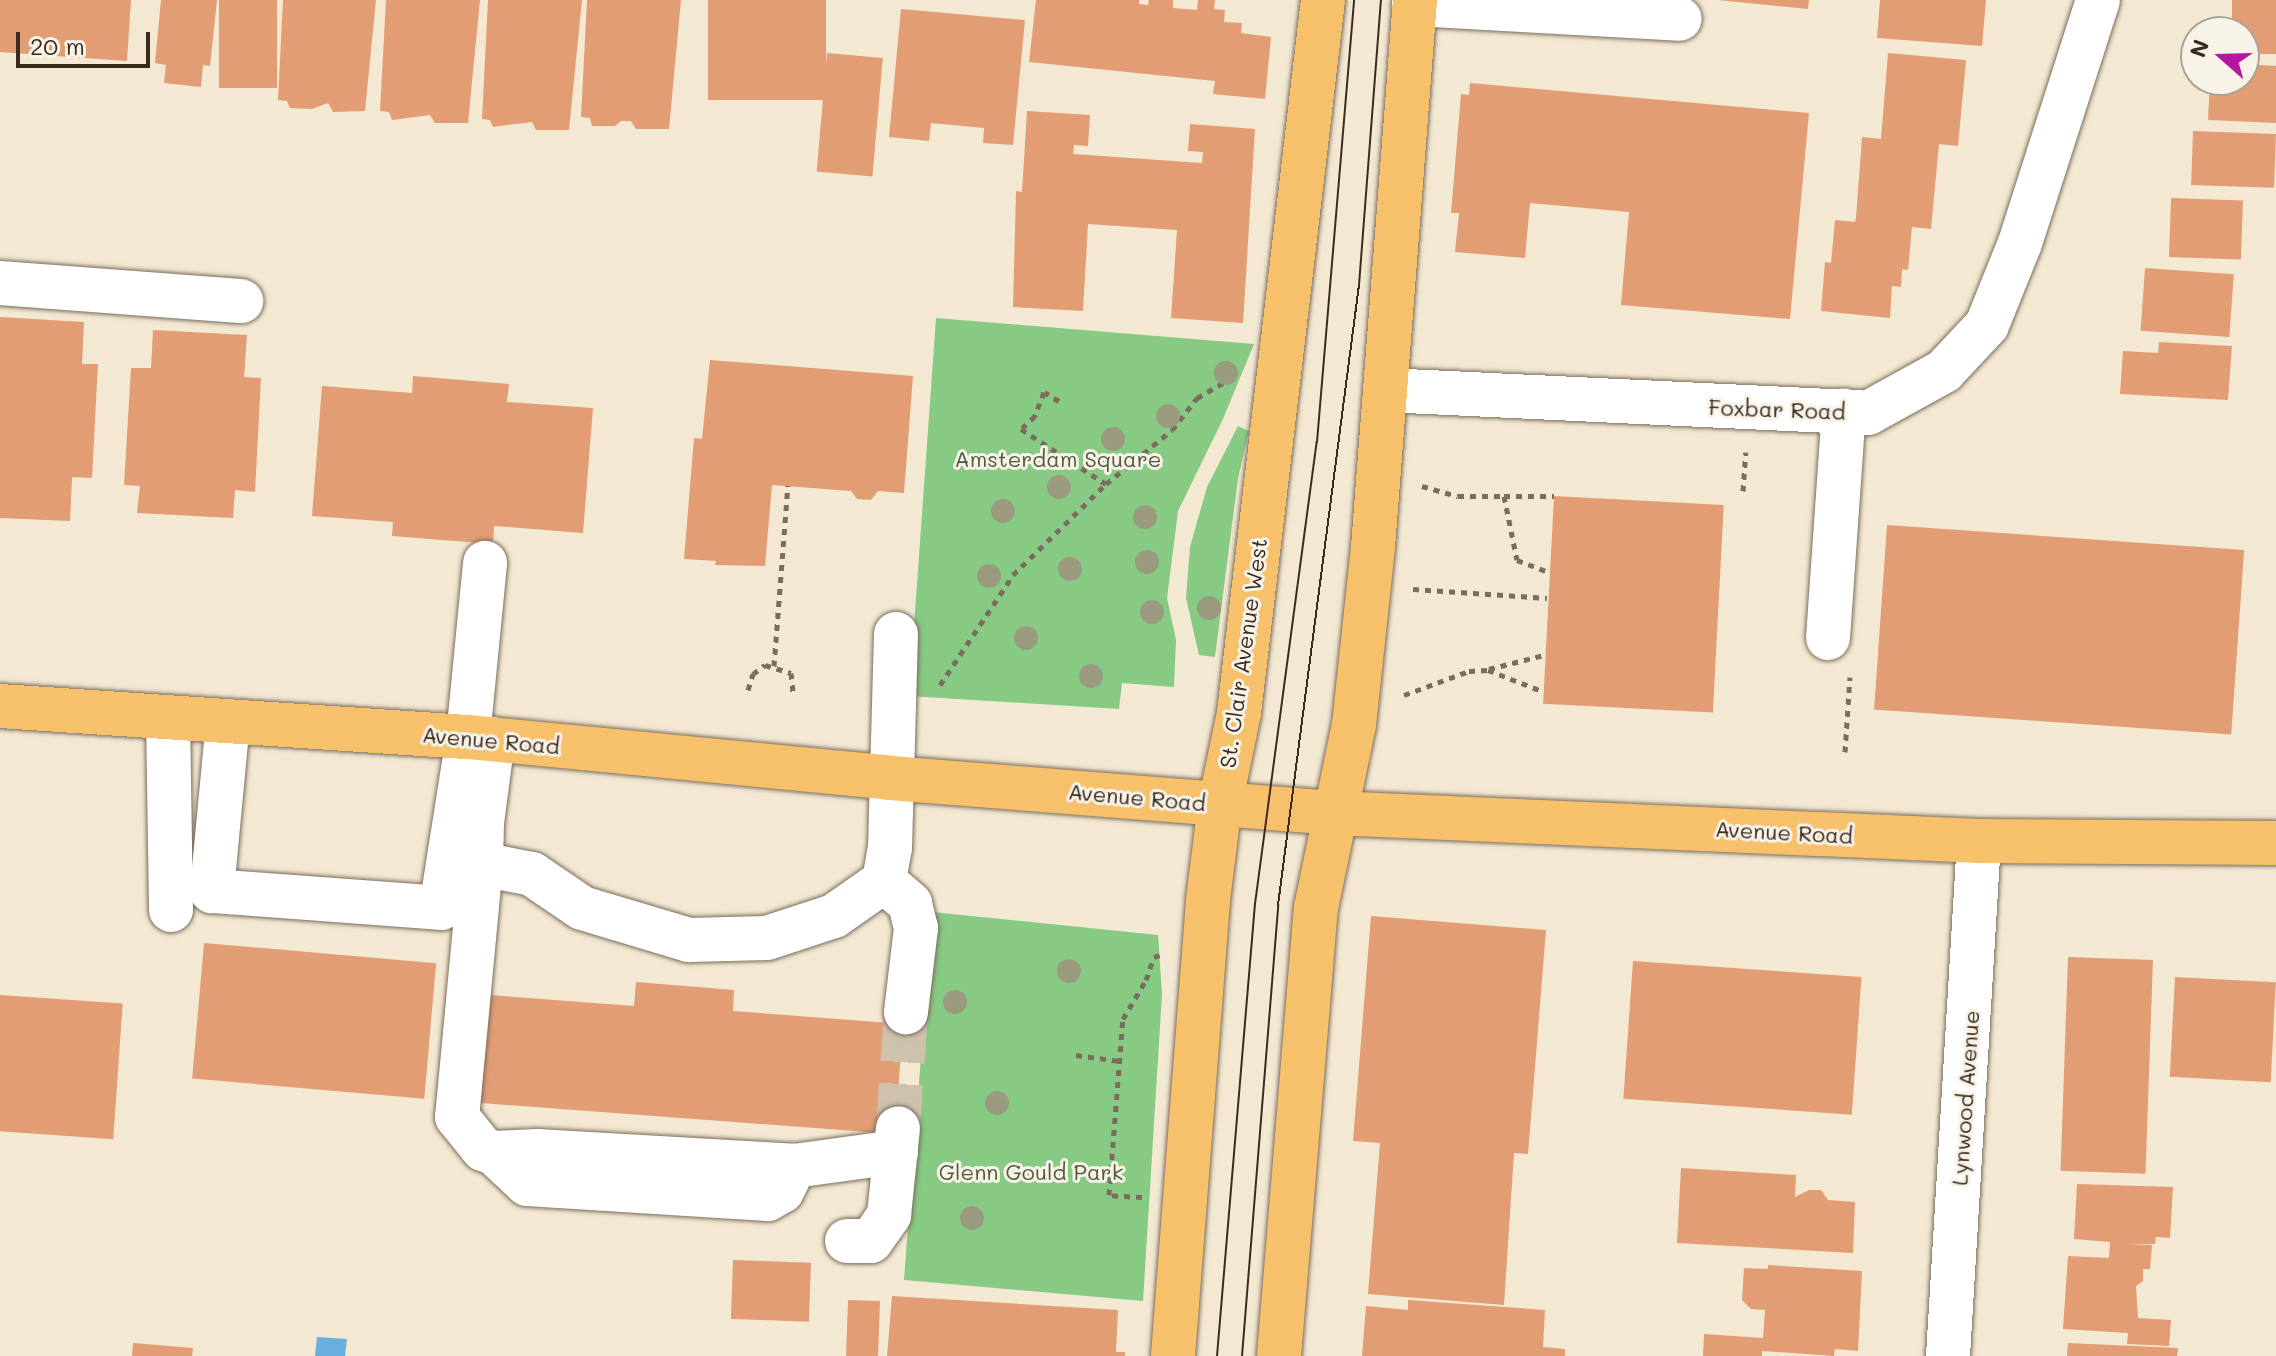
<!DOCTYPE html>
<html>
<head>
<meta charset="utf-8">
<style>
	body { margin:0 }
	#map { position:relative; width:2276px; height:1356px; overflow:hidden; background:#f3e8d1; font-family:Mali,sans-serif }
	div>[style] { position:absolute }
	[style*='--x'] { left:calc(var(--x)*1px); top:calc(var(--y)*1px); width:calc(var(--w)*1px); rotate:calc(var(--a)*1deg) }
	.green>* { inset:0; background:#86ca83 }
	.water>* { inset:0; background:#69aedf }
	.building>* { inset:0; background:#e39d74; transform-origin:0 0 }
	.minor-tunnel>* { height:44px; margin-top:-22px; transform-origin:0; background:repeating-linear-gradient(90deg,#cec2ad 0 44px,transparent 0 66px) }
	.path>* { height:5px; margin-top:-2.5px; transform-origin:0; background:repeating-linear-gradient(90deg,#7b6c5d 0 6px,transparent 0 12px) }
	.roads { filter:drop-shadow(0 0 2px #7b6c5d) drop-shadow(0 0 2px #7b6c5d) }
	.minor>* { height:44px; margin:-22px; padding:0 22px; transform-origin:22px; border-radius:22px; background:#fff }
	.major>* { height:44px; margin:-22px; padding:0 22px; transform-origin:22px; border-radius:22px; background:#f7c06b }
	.tram>* { height:2px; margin:-1px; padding:0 1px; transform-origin:1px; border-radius:1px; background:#3b2a1e }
	.trees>* { width:24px; height:24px; margin:-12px; border-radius:50%; background:#9a9a7f }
	span { translate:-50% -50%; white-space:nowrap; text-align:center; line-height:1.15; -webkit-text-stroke:6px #f7f3e8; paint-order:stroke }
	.street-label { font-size:22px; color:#3b2a1e }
	.park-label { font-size:22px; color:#525a3c }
	.north { position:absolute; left:2180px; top:16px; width:80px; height:80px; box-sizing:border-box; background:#f7f3e8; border:2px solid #aca397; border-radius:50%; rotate:290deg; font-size:22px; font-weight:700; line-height:32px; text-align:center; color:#3b2a1e }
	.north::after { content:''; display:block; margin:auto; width:28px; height:36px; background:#b5179e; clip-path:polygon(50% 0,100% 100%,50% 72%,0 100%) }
	.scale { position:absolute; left:16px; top:32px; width:134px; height:36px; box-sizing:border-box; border:4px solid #3b2a1e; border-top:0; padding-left:10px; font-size:24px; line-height:28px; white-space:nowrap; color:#3b2a1e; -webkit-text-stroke:6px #f7f3e8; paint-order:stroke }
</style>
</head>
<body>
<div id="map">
	<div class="green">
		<i style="clip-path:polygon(936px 318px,1254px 344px,1223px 419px,1178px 511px,1167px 598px,1176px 640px,1174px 687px,1122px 683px,1119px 709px,909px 696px)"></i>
		<i style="clip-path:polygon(1238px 426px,1249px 431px,1238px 478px,1215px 657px,1199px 655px,1186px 598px,1190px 547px,1207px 487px)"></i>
		<i style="clip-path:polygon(932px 912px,1158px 935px,1162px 994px,1143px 1301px,904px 1280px)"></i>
	</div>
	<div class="water">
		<i style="clip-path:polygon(317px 1337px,347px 1339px,345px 1356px,315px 1356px)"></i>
	</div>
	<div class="building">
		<i style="clip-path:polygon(0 0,131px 0,127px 61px,0 52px)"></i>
		<i style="clip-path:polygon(161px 0,217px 0,210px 66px,203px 65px,201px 87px,164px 83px,166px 65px,155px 63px)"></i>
		<i style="left:219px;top:0;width:58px;height:88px"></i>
		<i style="clip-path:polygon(283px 0,376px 0,365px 111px,333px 112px,328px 103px,312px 109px,290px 108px,287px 101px,278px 100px)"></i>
		<i style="clip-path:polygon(386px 0,480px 0,468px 123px,435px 123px,430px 115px,392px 120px,389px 112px,380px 111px)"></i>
		<i style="clip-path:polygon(488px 0,582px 0,569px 130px,536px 130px,532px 122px,493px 127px,490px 120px,482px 119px)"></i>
		<i style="clip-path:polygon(587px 0,681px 0,669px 129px,636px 129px,631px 121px,621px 121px,615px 126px,592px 126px,590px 118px,581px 117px)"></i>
		<i style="left:708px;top:0;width:118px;height:100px"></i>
		<i style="clip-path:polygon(1036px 0,1139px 0,1139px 4px,1148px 5px,1149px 0,1173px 0,1173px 8px,1197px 10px,1198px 0,1215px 0,1214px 9px,1225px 10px,1224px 22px,1242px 23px,1241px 33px,1271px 37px,1265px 99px,1213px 94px,1215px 81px,1029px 62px)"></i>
		<i style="clip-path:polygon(1718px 0,1809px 0,1808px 9px)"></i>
		<i style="clip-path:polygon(1880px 0,1986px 0,1982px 46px,1877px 38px)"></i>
		<i style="clip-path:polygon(2232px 0,2276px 0,2276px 54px,2244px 54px,2244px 32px,2232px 32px)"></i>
		<i style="clip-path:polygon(901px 9px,1025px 20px,1013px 145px,983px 143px,984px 128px,931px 123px,929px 141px,889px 137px)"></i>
		<i style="left:827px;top:53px;width:56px;height:119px;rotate:5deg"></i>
		<i style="clip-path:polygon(1888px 53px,1966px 60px,1958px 146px,1939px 144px,1931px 229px,1912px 227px,1908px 270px,1902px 269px,1901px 287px,1892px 286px,1890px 318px,1821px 311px,1825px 262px,1831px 263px,1835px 220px,1855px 222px,1856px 218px,1862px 137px,1881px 139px)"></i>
		<i style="clip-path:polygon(2244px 64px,2276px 66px,2276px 123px,2208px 120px,2210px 80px,2244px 80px)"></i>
		<i style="clip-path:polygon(1470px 83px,1809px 113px,1790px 319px,1621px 305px,1629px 212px,1530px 203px,1525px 258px,1455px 252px,1459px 213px,1451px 213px,1461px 94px,1469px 95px)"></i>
		<i style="clip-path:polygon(1027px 111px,1090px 115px,1088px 146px,1074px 145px,1073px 154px,1202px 163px,1203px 152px,1188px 151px,1190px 124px,1255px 129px,1243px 323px,1171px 318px,1177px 230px,1088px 224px,1083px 311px,1013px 307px,1016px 191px,1022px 192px)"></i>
		<i style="left:2193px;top:131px;width:83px;height:54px;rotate:2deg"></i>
		<i style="left:2171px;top:198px;width:72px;height:59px;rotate:2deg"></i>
		<i style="left:2145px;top:268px;width:89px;height:63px;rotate:4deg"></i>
		<i style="clip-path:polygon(0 317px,84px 322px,82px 364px,98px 364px,92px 478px,72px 477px,70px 521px,0 518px)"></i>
		<i style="clip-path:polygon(153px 330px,247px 335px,244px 377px,261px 378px,255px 492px,235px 490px,233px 518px,137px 513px,140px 486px,124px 485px,131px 368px,151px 368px)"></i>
		<i style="clip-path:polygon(2159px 342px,2232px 346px,2228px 400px,2120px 394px,2123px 351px,2158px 353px)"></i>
		<i style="clip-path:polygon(710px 360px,913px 376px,904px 493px,878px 491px,871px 500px,857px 499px,851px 491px,772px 485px,765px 566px,715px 565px,716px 561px,684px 559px,694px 438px,702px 439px)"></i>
		<i style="clip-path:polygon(413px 376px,509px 384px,507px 402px,593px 408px,583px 533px,494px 526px,493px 544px,392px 536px,393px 522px,312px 516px,322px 386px,412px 393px)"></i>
		<i style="left:1554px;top:496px;width:170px;height:208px;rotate:3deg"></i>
		<i style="left:1887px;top:525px;width:358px;height:185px;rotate:4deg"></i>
		<i style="clip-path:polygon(1371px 916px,1546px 930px,1528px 1154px,1514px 1153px,1504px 1305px,1368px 1294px,1380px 1143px,1353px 1141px)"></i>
		<i style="left:204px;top:943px;width:233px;height:136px;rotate:5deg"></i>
		<i style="left:2068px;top:957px;width:85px;height:214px;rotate:2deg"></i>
		<i style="left:1633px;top:961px;width:229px;height:138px;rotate:4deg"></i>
		<i style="left:2175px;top:977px;width:101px;height:100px;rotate:3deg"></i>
		<i style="clip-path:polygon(636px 982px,734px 990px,733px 1011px,903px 1024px,895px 1134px,468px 1102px,476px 994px,634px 1006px)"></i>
		<i style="left:0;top:995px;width:123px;height:136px;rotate:4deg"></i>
		<i style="clip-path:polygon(1681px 1168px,1796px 1175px,1795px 1197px,1809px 1190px,1821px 1190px,1828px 1200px,1855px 1202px,1853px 1253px,1677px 1243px)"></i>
		<i style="clip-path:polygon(2077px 1184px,2173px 1187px,2170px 1238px,2156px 1237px,2155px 1244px,2127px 1244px,2152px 1245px,2150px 1269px,2143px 1269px,2143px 1281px,2136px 1286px,2138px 1318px,2171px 1320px,2169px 1346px,2127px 1344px,2128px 1333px,2063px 1329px,2068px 1256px,2109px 1258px,2110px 1242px,2074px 1239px)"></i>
		<i style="left:733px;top:1260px;width:78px;height:59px;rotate:2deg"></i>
		<i style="clip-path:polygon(1768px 1265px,1862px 1271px,1858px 1351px,1835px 1349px,1834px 1356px,1762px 1351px,1762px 1356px,1703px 1356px,1704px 1334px,1763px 1338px,1765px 1310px,1751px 1309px,1742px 1300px,1744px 1268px,1768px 1269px)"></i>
		<i style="clip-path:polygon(892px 1296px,1118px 1310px,1116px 1352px,1125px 1352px,1125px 1356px,887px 1356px)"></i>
		<i style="left:848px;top:1300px;width:32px;height:56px;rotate:2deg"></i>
		<i style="clip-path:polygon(1408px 1300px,1545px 1310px,1543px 1347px,1565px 1349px,1565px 1356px,1362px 1356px,1366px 1306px,1408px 1310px)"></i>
		<i style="clip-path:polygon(133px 1343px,193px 1348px,192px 1356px,132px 1356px)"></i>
		<i style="clip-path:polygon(2068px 1343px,2178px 1348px,2177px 1356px,2067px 1356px)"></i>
	</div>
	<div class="minor-tunnel">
		<i style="--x:898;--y:1128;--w:116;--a:-86.1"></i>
	</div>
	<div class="path">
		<i style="--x:1059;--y:401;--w:17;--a:-149"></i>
		<i style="--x:1044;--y:392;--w:26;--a:111"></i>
		<i style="--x:1035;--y:416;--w:19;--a:137"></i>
		<i style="--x:1021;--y:429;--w:101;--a:32.9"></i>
		<i style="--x:1422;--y:486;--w:37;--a:16"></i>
		<i style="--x:1458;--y:496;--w:46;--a:0"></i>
		<i style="--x:1504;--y:496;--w:65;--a:78.5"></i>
		<i style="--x:1517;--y:560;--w:34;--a:21"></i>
		<i style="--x:1743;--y:491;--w:39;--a:-86"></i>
		<i style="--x:1504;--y:496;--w:50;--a:0"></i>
		<i style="--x:1413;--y:589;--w:134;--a:3.8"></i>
		<i style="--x:774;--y:666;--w:181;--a:-85.6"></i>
		<i style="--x:1489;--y:669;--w:57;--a:-14.3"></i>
		<i style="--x:940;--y:685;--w:132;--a:-56.4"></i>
		<i style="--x:1013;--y:575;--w:130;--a:-44.4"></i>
		<i style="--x:1106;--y:484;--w:85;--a:-39.3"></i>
		<i style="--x:1172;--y:430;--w:41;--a:-52"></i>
		<i style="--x:1197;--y:398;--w:42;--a:-30.3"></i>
		<i style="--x:748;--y:690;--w:17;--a:-73"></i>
		<i style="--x:753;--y:674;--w:15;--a:-37"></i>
		<i style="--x:765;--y:665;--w:27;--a:17"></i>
		<i style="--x:791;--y:673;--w:20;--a:84"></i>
		<i style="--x:1404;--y:695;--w:69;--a:-20.3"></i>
		<i style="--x:1469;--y:671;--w:19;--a:-3"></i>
		<i style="--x:1488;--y:670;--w:58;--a:21.3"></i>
		<i style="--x:1845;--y:752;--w:75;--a:-86.2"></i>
		<i style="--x:1076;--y:1055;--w:44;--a:7.8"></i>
		<i style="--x:1142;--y:1197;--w:33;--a:-177"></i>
		<i style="--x:1109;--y:1195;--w:177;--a:-85.5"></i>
		<i style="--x:1123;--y:1019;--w:45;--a:-59.5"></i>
		<i style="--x:1146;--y:980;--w:24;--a:-71"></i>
		<i style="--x:1154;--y:957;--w:6;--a:-18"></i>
	</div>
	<div class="roads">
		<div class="minor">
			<i style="--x:1414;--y:4;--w:266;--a:3.2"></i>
			<i style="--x:0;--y:283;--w:242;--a:4.3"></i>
			<i style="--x:1385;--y:390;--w:484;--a:2.7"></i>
			<i style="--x:1868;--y:413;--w:87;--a:-28.9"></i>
			<i style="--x:1944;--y:371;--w:63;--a:-46.9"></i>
			<i style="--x:1987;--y:325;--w:88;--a:-68.1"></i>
			<i style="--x:2020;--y:243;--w:255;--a:-72.2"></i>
			<i style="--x:1828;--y:638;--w:228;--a:-86"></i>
			<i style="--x:168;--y:717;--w:193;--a:89.1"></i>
			<i style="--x:228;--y:721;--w:171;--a:95.4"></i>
			<i style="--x:212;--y:891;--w:230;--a:4.2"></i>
			<i style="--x:441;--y:908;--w:173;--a:-81"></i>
			<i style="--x:468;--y:737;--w:175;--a:-84.4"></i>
			<i style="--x:493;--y:739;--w:85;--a:97.5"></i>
			<i style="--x:482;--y:823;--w:41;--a:91.4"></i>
			<i style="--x:481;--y:864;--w:254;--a:95.4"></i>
			<i style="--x:457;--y:1117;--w:41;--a:50.9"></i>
			<i style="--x:483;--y:1149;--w:12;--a:20"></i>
			<i style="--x:494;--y:1153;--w:45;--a:43.2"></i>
			<i style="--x:527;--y:1184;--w:241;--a:3.6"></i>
			<i style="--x:768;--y:1199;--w:16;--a:-30"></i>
			<i style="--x:782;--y:1191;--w:28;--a:-64"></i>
			<i style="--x:481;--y:864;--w:52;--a:11.1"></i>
			<i style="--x:532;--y:874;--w:60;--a:34.2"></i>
			<i style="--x:582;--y:908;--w:112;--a:16.7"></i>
			<i style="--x:689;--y:940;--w:78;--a:-1.5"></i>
			<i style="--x:767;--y:938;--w:71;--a:-18.2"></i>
			<i style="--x:834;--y:916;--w:61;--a:-35"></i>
			<i style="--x:884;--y:881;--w:34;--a:-80"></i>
			<i style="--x:890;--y:848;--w:214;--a:-88.4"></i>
			<i style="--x:884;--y:881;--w:35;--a:41"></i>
			<i style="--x:910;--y:904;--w:25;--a:76"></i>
			<i style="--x:916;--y:928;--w:85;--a:96.8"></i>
			<i style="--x:494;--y:1153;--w:43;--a:-2.7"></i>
			<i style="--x:537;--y:1151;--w:257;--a:3.3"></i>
			<i style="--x:794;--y:1166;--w:103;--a:-7.8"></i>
			<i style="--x:847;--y:1241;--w:24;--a:0"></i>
			<i style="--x:871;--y:1241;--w:32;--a:-55"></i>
			<i style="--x:889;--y:1215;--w:87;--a:-84.1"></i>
			<i style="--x:1948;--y:1356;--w:516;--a:-86.56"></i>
		</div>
		<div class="major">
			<i style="--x:0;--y:706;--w:469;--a:3.8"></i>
			<i style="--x:468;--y:737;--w:424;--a:5.5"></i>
			<i style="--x:890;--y:778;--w:444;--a:4.5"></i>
			<i style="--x:1333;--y:813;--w:647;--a:2.48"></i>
			<i style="--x:1979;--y:841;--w:297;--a:0.4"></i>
			<i style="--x:1173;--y:1356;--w:457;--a:-85.6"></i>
			<i style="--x:1208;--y:900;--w:97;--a:-82.9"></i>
			<i style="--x:1220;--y:804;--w:93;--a:-78.2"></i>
			<i style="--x:1239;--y:713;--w:718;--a:-83.28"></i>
			<i style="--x:1279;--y:1356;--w:450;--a:-85.3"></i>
			<i style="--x:1316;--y:908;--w:187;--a:-78.3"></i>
			<i style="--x:1354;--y:725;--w:179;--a:-83.9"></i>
			<i style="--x:1373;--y:547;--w:549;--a:-85.61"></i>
		</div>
	</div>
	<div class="tram">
		<i style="--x:1217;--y:1356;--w:454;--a:-85.2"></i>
		<i style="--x:1255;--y:904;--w:466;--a:-82.4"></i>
		<i style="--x:1317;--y:442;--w:444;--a:-85.2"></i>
		<i style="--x:1242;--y:1356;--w:452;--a:-85.4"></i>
		<i style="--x:1278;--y:905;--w:625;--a:-82.56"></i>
		<i style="--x:1359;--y:285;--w:286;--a:-85.6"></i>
	</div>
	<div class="trees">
		<i style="left:1226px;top:373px"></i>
		<i style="left:1168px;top:416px"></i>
		<i style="left:1113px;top:439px"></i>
		<i style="left:1059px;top:487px"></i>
		<i style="left:1003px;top:511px"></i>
		<i style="left:1145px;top:517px"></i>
		<i style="left:1147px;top:562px"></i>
		<i style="left:1070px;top:569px"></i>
		<i style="left:989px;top:576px"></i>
		<i style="left:1209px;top:608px"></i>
		<i style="left:1152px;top:612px"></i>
		<i style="left:1026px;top:638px"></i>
		<i style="left:1091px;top:676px"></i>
		<i style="left:1069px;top:971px"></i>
		<i style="left:955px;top:1002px"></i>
		<i style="left:997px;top:1103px"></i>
		<i style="left:972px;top:1218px"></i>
	</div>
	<div class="street-label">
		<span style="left:1777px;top:409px;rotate:2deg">Foxbar Road</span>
		<span style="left:1243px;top:653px;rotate:-82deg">St. Clair Avenue West</span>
		<span style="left:491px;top:740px;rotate:5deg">Avenue Road</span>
		<span style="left:1137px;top:797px;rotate:5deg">Avenue Road</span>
		<span style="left:1784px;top:832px;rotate:3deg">Avenue Road</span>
		<span style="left:1965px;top:1098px;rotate:-86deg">Lynwood Avenue</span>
	</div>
	<div class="park-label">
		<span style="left:1058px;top:459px">Amsterdam Square</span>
		<span style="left:1031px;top:1172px">Glenn Gould Park</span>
	</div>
	<div class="north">N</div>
	<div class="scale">20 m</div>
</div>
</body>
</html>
